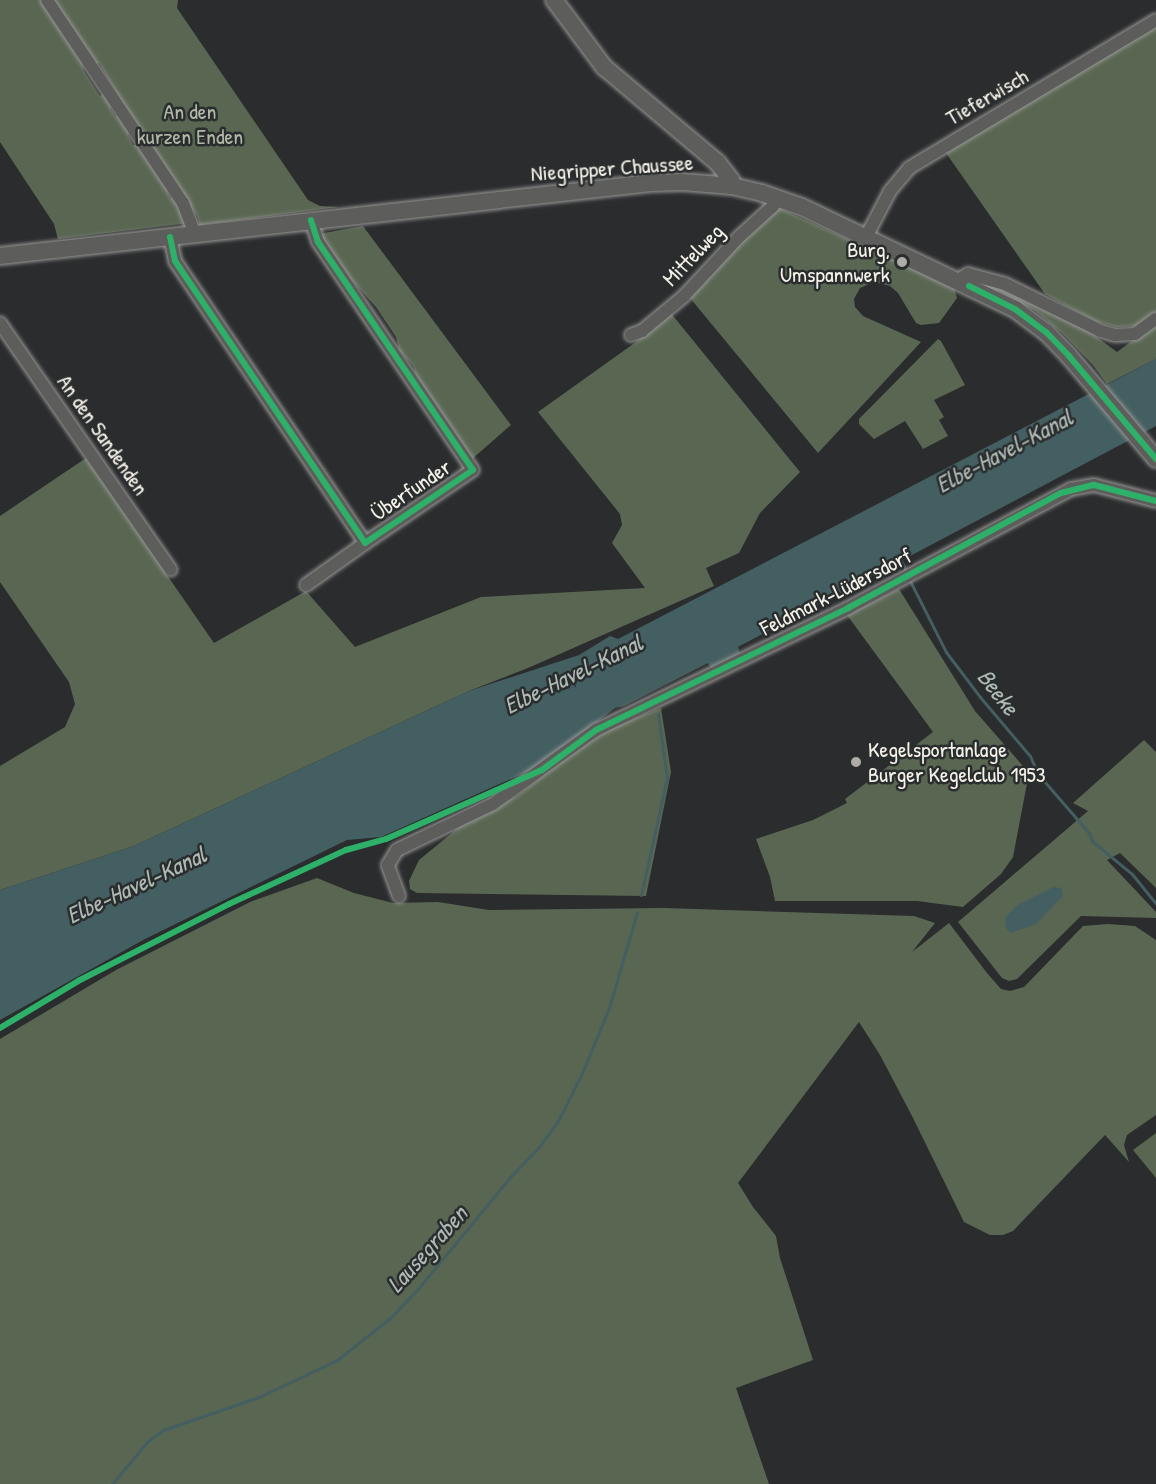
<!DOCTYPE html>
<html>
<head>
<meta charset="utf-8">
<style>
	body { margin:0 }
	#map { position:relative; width:1156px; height:1484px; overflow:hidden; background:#2b2c2d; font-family:"Patrick Hand",sans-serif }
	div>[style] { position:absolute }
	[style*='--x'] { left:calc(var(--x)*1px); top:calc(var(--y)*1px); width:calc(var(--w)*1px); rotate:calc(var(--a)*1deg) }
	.green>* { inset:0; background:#596752 }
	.water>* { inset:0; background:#445f61 }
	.stream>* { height:3px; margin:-1.5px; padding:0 1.5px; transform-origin:1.5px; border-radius:1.5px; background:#445f61 }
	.roads { filter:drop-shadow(0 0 2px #979796) drop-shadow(0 0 2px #979796) }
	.street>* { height:12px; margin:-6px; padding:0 6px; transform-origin:6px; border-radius:6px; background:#5d5d5c }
	.secondary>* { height:16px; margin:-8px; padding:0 8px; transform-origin:8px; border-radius:8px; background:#5d5d5c }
	.cycleway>* { height:6px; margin:-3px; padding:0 3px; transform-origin:3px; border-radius:3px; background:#2db169 }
	.dots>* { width:16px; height:16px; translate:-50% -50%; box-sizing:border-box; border:3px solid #2a2d2e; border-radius:50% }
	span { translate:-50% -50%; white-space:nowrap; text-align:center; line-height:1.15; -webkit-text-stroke:5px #2a2d2e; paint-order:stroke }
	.street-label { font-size:22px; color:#f4f1e8 }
	.park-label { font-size:22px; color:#b1b7a7 }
	.poi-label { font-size:22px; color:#f4f1e8 }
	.right { translate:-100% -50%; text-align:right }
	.left { translate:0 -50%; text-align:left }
	.water-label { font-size:24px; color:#aeb9b4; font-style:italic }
</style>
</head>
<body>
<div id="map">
	<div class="green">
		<i style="clip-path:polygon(0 0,44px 0,80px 57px,84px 71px,100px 96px,105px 93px,113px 105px,110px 108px,115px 116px,121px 118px,129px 131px,128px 135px,133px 145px,140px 145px,169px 189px,167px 192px,170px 198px,177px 198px,189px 223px,58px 239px,54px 224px,0 142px)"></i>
		<i style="clip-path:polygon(49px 0,178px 0,177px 8px,308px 200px,320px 206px,339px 207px,200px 225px,197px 216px,142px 135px,99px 63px,94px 66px)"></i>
		<i style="clip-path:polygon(1156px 24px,1156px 314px,1137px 326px,1116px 327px,1095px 321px,1045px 294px,946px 153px)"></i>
		<i style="clip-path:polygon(779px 208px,954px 288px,957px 298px,939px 323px,921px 325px,916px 323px,898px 293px,890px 286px,874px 282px,860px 288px,854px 299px,855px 307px,863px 316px,921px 342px,818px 453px,690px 298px,728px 254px)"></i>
		<i style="clip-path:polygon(363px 226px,511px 425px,472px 459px,418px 380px,413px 366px,399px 350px,396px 337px,376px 307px,348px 276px,319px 234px)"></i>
		<i style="clip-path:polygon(981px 281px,1075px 321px,1117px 352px,1156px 323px,1156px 359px,1107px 384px,1093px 365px,1062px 333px,1034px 310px)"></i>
		<i style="clip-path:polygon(670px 312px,800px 472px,760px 513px,739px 553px,706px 568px,714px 586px,528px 668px,469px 691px,134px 846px,0 890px,0 766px,65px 727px,75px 704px,69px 682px,0 582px,0 516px,86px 458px,214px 643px,306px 591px,355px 647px,481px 597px,645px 588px,612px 543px,622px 525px,620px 514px,538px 412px,636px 342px)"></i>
		<i style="clip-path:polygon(938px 339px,941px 341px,965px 385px,934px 400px,944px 417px,939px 420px,948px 436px,923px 449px,905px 421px,874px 439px,859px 424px,859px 419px)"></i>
		<i style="clip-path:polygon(899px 589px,975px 711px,1029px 773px,1013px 857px,1001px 874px,963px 907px,917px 901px,775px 901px,770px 877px,756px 839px,813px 820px,847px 803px,845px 799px,933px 732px,847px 615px)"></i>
		<i style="clip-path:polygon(661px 708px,671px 772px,646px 896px,417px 893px,410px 889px,409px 881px,419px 860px,463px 824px,517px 796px,574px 752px,612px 728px)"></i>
		<i style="clip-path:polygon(1144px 740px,1156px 752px,1156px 888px,1120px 853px,1107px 860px,1156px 912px,1156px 918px,1081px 916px,1017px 979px,1009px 981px,1002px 978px,958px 922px,1088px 811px,1073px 803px)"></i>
		<i style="clip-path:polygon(317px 878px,354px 893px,393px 903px,438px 902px,489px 910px,664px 908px,914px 916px,935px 923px,912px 952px,949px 923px,987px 973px,1001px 989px,1010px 991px,1024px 987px,1083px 926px,1108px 924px,1135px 926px,1156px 940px,1156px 1115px,1127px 1135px,1124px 1145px,1129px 1162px,1105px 1135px,1013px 1231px,1003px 1235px,990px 1235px,964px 1222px,912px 1116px,880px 1055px,859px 1022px,738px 1183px,753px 1207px,776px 1236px,780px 1258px,813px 1360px,736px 1388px,769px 1484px,0 1484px,0 1039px,116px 970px,250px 902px)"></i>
		<i style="clip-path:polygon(1156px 1133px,1156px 1178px,1133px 1150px)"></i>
	</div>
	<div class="water">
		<i style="clip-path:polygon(1156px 359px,1156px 426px,738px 647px,740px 653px,711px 668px,708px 663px,624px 706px,615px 708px,542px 765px,381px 837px,347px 840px,145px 939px,0 1020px,0 890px,134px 846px,469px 691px,579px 655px,610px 636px,618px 639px)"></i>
		<i style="clip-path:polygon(1053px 887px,1062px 888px,1063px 896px,1036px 924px,1011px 933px,1006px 928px,1005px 918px,1016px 906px)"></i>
	</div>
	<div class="stream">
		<i style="--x:899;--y:557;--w:18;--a:63"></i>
		<i style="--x:909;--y:579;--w:82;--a:63.1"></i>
		<i style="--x:946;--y:652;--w:56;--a:52.9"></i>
		<i style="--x:980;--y:697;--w:77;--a:49.7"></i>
		<i style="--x:1030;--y:756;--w:20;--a:66"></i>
		<i style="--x:1038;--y:774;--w:78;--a:49.2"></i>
		<i style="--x:1089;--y:833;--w:9;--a:69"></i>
		<i style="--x:1092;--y:841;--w:52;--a:39.5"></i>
		<i style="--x:1132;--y:874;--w:38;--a:51"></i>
		<i style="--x:641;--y:895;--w:120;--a:-77.5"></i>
		<i style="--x:667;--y:778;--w:65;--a:-98"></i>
		<i style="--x:112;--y:1484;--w:56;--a:-50.1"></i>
		<i style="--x:148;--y:1441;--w:19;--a:-36"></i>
		<i style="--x:163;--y:1430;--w:102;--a:-19"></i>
		<i style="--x:259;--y:1397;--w:86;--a:-25.4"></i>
		<i style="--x:337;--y:1360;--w:68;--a:-38.4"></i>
		<i style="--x:390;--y:1318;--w:39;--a:-46"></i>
		<i style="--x:417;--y:1290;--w:148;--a:-50.5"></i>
		<i style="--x:511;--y:1176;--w:40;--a:-46"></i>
		<i style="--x:539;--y:1147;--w:32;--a:-54"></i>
		<i style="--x:558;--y:1121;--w:56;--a:-63.4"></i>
		<i style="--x:583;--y:1071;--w:68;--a:-67.6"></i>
		<i style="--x:609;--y:1008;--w:100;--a:-73.7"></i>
	</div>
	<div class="roads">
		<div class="street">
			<i style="--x:47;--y:0;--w:244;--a:56.2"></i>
			<i style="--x:183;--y:203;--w:33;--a:69"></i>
			<i style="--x:170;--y:237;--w:25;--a:78"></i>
			<i style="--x:175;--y:261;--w:340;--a:56"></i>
			<i style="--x:365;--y:543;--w:130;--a:-34.1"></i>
			<i style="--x:473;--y:470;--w:276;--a:-124.2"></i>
			<i style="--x:318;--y:242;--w:23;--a:-108"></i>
			<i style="--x:866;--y:237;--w:52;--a:-62.4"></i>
			<i style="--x:890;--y:191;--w:30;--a:-50"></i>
			<i style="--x:909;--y:168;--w:288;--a:-30.9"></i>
			<i style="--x:958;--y:280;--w:12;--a:-31"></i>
			<i style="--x:968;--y:274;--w:38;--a:15"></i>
			<i style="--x:1005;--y:284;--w:107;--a:26.1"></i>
			<i style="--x:1101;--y:331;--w:15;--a:16"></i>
			<i style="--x:1115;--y:335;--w:20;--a:-3"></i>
			<i style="--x:1135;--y:334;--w:26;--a:-36"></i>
			<i style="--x:0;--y:323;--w:300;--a:55.3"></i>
			<i style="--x:631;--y:335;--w:12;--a:-20"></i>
			<i style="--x:642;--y:331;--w:55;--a:-39.8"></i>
			<i style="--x:684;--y:296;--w:82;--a:-47"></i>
			<i style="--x:740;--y:236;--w:45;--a:-42.3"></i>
			<i style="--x:773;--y:206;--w:9;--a:-58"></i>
			<i style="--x:306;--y:585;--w:72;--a:-35.4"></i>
			<i style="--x:399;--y:896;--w:33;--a:-110"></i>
			<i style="--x:388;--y:865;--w:17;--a:-59"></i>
			<i style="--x:397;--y:850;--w:106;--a:-25.6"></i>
			<i style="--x:493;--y:804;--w:127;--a:-35.7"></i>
			<i style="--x:596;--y:730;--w:280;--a:-25.8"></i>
			<i style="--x:848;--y:608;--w:253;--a:-28.1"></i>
			<i style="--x:1071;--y:489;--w:23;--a:-10"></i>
			<i style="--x:1094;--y:485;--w:64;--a:14.5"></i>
		</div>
		<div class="secondary">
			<i style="--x:554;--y:0;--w:84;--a:53.3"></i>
			<i style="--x:604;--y:67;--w:148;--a:40.1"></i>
			<i style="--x:717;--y:162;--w:23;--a:52"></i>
			<i style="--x:731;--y:180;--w:6;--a:81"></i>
			<i style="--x:0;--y:256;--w:655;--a:-6.4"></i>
			<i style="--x:651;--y:183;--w:32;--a:-2"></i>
			<i style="--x:683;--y:182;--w:49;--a:4.7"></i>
			<i style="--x:732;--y:186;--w:31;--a:13"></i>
			<i style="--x:762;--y:193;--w:42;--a:19.3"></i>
			<i style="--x:802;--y:207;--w:236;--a:25.6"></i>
			<i style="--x:1015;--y:309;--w:39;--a:37"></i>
			<i style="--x:1046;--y:332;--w:33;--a:46"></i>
			<i style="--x:1069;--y:356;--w:135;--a:49.8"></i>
		</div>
	</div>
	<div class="cycleway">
		<i style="--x:170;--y:237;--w:25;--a:78"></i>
		<i style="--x:175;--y:261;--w:340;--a:56"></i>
		<i style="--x:365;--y:543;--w:130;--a:-34.1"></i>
		<i style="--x:473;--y:470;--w:276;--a:-124.2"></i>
		<i style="--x:318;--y:242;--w:23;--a:-108"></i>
		<i style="--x:969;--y:286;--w:51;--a:26.6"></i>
		<i style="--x:1015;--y:309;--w:39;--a:37"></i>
		<i style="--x:1046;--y:332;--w:33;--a:46"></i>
		<i style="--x:1069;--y:356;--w:135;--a:49.8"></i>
		<i style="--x:0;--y:1028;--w:93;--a:-31"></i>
		<i style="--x:80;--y:980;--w:167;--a:-27"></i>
		<i style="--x:229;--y:904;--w:129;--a:-24.8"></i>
		<i style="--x:346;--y:850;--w:41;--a:-15.4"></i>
		<i style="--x:386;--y:839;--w:171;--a:-23.9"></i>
		<i style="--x:542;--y:770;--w:67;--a:-36.5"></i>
		<i style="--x:596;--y:730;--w:280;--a:-25.8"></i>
		<i style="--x:848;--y:608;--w:242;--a:-28.4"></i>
		<i style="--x:1061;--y:493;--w:34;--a:-14"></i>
		<i style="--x:1094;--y:485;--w:64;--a:14.5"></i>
	</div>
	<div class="dots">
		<i style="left:902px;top:262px;background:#aeaca7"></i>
		<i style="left:856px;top:762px;background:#aeaca7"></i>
	</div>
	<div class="street-label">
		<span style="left:987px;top:97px;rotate:-30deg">Tieferwisch</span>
		<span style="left:612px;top:168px;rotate:-4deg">Niegripper Chaussee</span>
		<span style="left:693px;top:255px;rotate:-46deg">Mittelweg</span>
		<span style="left:103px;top:435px;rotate:55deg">An den Sandenden</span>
		<span style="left:411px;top:490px;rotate:-34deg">Überfunder</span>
		<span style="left:836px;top:592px;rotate:-27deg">Feldmark-Lüdersdorf</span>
	</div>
	<div class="park-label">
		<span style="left:190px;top:124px">An den<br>kurzen Enden</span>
	</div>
	<div class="poi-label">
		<span class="right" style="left:890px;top:262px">Burg,<br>Umspannwerk</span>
		<span class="left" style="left:868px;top:762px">Kegelsportanlage<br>Burger Kegelclub 1953</span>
	</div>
	<div class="water-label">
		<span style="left:1004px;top:451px;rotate:-28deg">Elbe-Havel-Kanal</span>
		<span style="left:573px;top:674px;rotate:-26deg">Elbe-Havel-Kanal</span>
		<span style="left:998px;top:692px;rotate:52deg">Beeke</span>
		<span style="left:136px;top:885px;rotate:-25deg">Elbe-Havel-Kanal</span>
		<span style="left:427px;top:1249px;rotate:-48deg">Lausegraben</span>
	</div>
</div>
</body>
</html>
